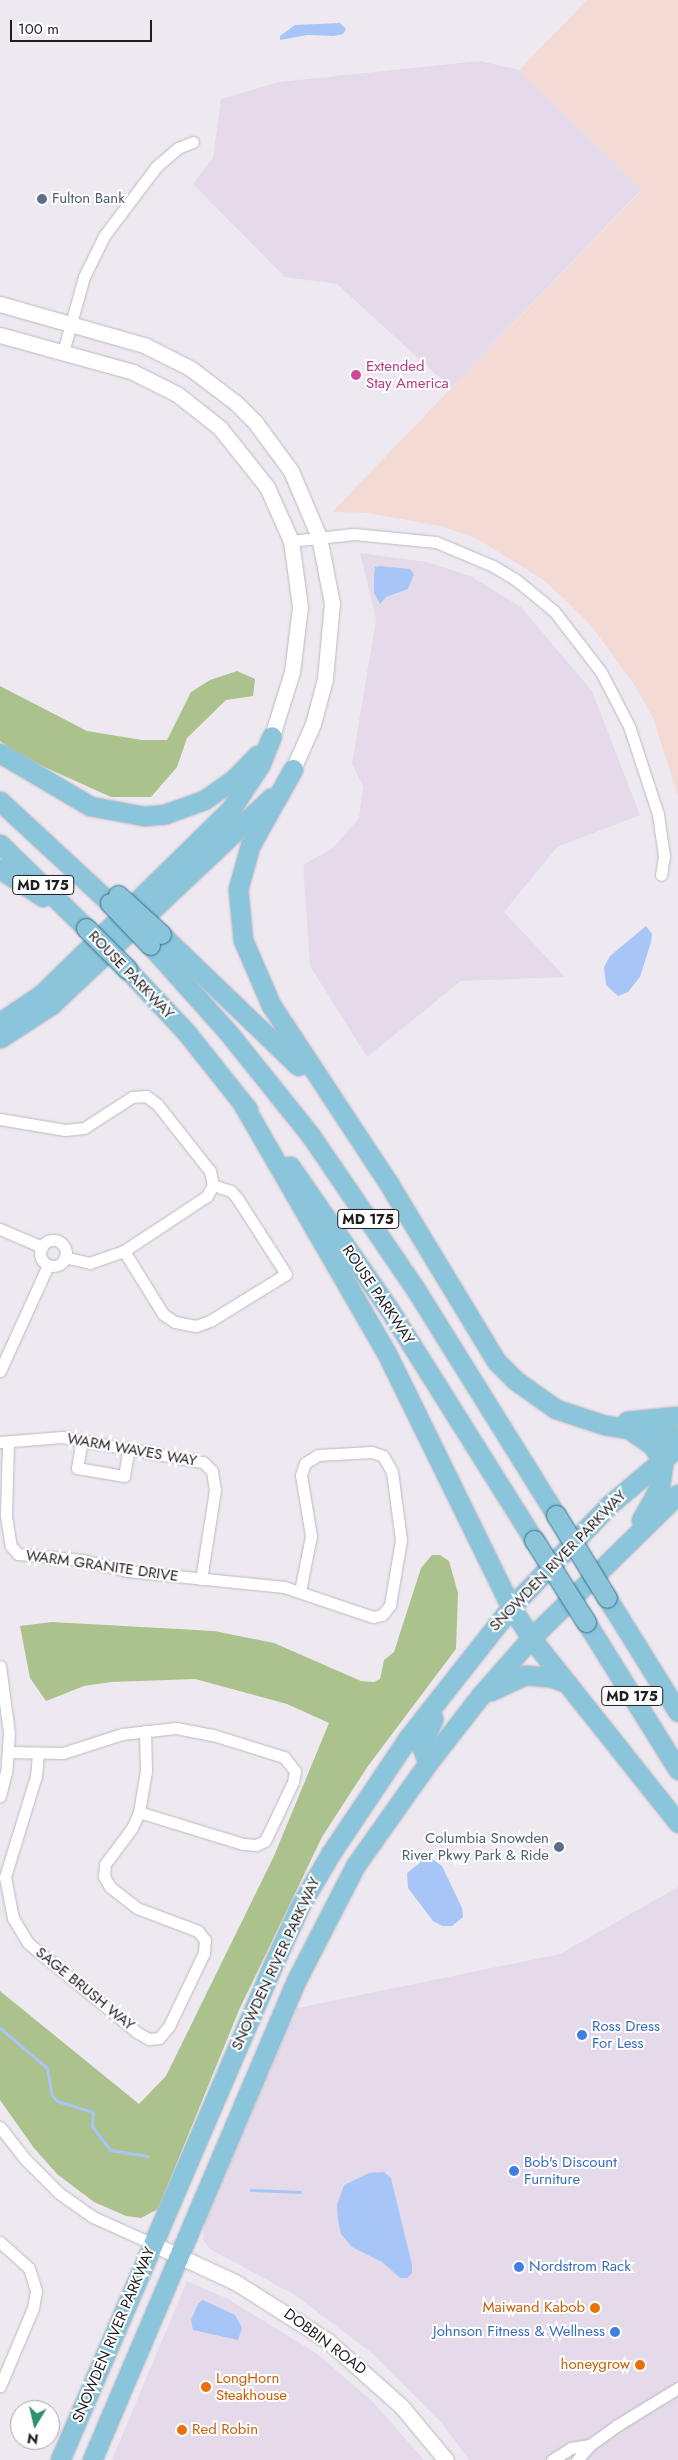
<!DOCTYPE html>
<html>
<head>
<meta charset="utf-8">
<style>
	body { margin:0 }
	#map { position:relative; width:678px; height:2460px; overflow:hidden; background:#eee9f1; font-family:Jost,sans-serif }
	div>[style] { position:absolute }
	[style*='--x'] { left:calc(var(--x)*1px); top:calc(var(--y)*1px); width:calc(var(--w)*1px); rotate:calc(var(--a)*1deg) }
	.built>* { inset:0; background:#e4dae9 }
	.industrial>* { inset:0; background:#f4dad5 }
	.forest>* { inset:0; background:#abc28c }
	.water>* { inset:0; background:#a7c6f7 }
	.stream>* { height:3px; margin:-1.5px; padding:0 1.5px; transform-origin:1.5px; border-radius:1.5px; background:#a7c6f7 }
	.roads { filter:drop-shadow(0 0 1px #bdb8bf) drop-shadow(0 0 1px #bdb8bf) }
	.minor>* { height:11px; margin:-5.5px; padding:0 5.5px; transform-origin:5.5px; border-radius:5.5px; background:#fff }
	.minor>.ring { margin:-5.5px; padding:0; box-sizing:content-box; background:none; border:11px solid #fff; border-radius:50% }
	.tertiary>* { height:15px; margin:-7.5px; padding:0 7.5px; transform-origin:7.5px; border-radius:7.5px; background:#fff }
	.primary>* { height:19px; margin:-9.5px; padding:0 9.5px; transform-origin:9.5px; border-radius:9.5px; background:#8bc5db }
	.bridges { filter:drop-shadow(0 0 1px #33728a) drop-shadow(0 0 1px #33728a) }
	.primary-bridge>* { height:19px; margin:-9.5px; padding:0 9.5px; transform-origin:9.5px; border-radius:9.5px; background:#8bc5db }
	.dots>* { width:14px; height:14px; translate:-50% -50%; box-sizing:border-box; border:2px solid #fff; border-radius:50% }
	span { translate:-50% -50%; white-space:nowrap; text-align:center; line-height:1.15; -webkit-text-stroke:4px #fff; paint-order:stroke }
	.shield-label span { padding:1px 4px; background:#fff; border:1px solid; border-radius:4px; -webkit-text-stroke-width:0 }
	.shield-label { font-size:14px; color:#1f1d20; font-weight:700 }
	.service-label { font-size:15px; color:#4e5e75 }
	.left { translate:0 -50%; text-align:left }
	.right { translate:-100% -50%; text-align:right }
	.hotel-label { font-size:15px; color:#b23c85 }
	.street-label { font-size:15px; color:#1f1d20 }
	.shop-label { font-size:15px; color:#366cbe }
	.food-label { font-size:15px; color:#c56008 }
	.north { position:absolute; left:10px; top:2400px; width:50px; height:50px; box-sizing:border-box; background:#fff; border:1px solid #a5a5a6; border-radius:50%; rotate:189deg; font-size:14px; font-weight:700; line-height:20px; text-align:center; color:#1f1d20 }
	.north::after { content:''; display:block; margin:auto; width:18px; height:22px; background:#2f916c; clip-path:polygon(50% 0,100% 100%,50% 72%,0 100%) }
	.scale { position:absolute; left:10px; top:20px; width:142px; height:22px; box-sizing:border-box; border:2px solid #1f1d20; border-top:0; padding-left:6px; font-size:15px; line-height:18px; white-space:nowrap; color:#1f1d20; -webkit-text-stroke:4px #fff; paint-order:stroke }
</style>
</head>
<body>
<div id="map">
	<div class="built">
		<i style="clip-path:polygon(480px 61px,519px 70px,642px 189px,451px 388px,337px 284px,285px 277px,193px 184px,213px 158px,221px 99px,279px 82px)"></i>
		<i style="clip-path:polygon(360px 553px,427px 562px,470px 576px,521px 607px,592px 691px,640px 815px,557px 847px,504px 912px,565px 977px,461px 981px,367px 1057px,310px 966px,303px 865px,333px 848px,359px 818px,363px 787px,352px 763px,376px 619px)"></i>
		<i style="clip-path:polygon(678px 1887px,678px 2460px,469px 2460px,441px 2422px,373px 2354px,295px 2295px,210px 2249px,203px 2240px,204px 2223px,297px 2008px,560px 1954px)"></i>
		<i style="clip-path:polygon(187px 2281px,228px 2299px,316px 2353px,372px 2401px,424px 2460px,112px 2460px)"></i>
	</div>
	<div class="industrial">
		<i style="clip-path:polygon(587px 0,678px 0,678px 796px,653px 718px,635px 686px,590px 624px,545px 581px,476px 538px,440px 526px,368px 513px,332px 512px,642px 190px,519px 70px)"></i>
	</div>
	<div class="forest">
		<i style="clip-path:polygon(237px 671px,255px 679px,253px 696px,226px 700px,187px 738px,177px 767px,151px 797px,111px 797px,22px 757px,0 741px,0 686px,87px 731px,142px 740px,167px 740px,191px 692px,210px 680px)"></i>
		<i style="clip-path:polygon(432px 1555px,440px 1555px,449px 1561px,458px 1593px,456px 1649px,368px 1766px,322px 1837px,239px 2010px,158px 2209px,141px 2218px,126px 2216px,94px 2202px,57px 2174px,34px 2148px,0 2100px,0 1991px,139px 2104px,166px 2076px,274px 1856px,329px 1723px,287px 1704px,195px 1679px,111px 1682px,84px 1686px,46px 1701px,30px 1678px,20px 1626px,52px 1622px,214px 1631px,274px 1643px,361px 1681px,374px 1682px,380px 1679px,384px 1660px,394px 1652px,421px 1568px)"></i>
	</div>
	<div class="water">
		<i style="clip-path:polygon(340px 23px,346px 29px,343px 34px,334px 36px,307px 35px,280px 40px,280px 36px,295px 25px)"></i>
		<i style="clip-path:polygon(380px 566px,410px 569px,414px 574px,408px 589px,386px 597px,380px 604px,374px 593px,374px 576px,375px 567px)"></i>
		<i style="clip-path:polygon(646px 926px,652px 934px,651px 942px,640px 977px,628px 992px,618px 996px,606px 985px,604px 967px,610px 956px)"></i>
		<i style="clip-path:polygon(428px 1856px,442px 1866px,462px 1908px,463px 1917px,452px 1926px,442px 1926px,433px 1921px,408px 1888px,407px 1873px)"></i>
		<i style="clip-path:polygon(384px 2172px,391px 2178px,412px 2265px,412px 2273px,407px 2278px,400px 2278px,382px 2262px,352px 2247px,341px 2234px,338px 2220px,337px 2205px,344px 2185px,369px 2173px)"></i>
		<i style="clip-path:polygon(203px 2300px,235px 2315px,242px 2328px,238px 2340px,193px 2330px,191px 2320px,198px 2304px)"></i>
	</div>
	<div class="stream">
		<i style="--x:0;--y:2028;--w:62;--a:40.4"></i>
		<i style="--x:47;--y:2068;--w:27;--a:80"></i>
		<i style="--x:52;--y:2095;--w:8;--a:50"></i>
		<i style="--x:57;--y:2101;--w:38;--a:17"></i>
		<i style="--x:93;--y:2112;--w:14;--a:94"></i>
		<i style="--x:92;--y:2126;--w:30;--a:53"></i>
		<i style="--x:110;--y:2150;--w:38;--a:9"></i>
		<i style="--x:251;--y:2190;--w:49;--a:2.3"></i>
	</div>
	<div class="roads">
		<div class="minor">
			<i style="--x:63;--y:352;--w:78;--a:-74.4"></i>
			<i style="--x:84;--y:277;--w:46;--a:-64"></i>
			<i style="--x:104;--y:236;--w:86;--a:-53"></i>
			<i style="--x:156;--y:167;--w:29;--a:-41"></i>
			<i style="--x:178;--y:148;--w:16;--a:-22"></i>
			<i style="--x:291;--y:541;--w:63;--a:-6.3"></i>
			<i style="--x:354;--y:534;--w:82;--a:5.6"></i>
			<i style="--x:436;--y:542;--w:62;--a:22.8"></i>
			<i style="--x:493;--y:566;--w:26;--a:31"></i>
			<i style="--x:515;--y:579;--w:50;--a:39.4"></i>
			<i style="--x:554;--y:611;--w:77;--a:52.4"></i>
			<i style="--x:601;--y:672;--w:61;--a:62.6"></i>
			<i style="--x:629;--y:726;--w:93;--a:71.8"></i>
			<i style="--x:658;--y:814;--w:42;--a:81.9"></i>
			<i style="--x:664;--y:856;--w:19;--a:99"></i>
			<i style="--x:0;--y:1119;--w:66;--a:9.6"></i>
			<i style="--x:65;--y:1130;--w:19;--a:-6"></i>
			<i style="--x:84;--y:1128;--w:57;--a:-32.9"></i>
			<i style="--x:132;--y:1097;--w:14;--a:-4"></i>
			<i style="--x:146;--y:1096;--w:14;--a:36"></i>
			<i style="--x:157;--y:1104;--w:85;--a:51.7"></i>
			<i style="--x:210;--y:1171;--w:14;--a:78"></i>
			<i style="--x:213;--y:1185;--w:13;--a:119"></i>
			<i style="--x:207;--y:1196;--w:100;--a:146.5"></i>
			<i style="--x:124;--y:1251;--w:36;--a:161"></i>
			<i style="--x:90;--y:1263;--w:26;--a:-167"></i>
			<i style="--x:0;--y:1229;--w:46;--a:23.2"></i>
			<i class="ring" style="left:40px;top:1240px;width:15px;height:15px"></i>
			<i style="--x:124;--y:1251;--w:74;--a:58.2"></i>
			<i style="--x:163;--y:1314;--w:14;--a:34"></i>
			<i style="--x:175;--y:1322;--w:21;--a:11"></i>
			<i style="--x:196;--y:1326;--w:15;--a:-20"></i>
			<i style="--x:210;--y:1321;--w:89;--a:-31.7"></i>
			<i style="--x:286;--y:1274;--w:90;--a:-122.8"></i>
			<i style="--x:237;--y:1198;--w:9;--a:-131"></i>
			<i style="--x:231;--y:1191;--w:19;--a:-162"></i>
			<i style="--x:0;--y:1371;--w:116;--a:-65.6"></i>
			<i style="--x:82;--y:1440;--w:28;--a:100"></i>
			<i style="--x:77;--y:1468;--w:48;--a:9.7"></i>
			<i style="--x:124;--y:1476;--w:28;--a:-80"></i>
			<i style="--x:0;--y:1442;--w:62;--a:-4.6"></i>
			<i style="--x:62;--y:1437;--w:143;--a:10.1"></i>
			<i style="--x:203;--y:1462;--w:13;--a:45"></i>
			<i style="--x:212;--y:1471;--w:19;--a:81"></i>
			<i style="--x:215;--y:1490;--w:90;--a:98.9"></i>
			<i style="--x:8;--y:1443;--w:73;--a:91.6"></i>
			<i style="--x:6;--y:1516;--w:30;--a:81"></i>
			<i style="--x:11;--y:1546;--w:11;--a:49"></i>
			<i style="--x:18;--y:1554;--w:65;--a:5.3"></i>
			<i style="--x:83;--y:1560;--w:45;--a:14"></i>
			<i style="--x:127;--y:1571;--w:158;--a:5.8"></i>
			<i style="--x:284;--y:1587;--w:94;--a:18.6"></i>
			<i style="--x:373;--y:1617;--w:9;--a:-13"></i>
			<i style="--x:382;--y:1615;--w:13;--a:-51"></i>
			<i style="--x:390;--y:1605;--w:66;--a:-80.4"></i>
			<i style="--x:401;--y:1540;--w:69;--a:-97.5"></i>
			<i style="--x:392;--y:1472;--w:18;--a:-119"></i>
			<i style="--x:383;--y:1456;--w:12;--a:-160"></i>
			<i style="--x:372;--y:1452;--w:54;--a:176.8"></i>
			<i style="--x:318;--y:1455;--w:15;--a:148"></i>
			<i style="--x:305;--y:1463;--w:13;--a:108"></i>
			<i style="--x:301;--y:1475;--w:62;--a:80.7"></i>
			<i style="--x:311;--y:1536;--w:56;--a:101.3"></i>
			<i style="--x:0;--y:1666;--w:68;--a:82.3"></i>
			<i style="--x:9;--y:1733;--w:39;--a:94"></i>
			<i style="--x:6;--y:1772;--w:25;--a:104"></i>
			<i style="--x:8;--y:1752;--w:55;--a:1"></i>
			<i style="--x:63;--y:1753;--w:62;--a:-17.9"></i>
			<i style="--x:122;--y:1734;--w:54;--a:-6.3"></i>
			<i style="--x:176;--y:1728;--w:38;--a:11"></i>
			<i style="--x:213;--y:1735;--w:74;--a:17.2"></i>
			<i style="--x:284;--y:1757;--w:18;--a:52"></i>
			<i style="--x:295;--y:1771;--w:11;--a:100"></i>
			<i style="--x:293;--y:1782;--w:65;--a:115.4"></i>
			<i style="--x:265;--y:1841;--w:10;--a:156"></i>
			<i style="--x:256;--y:1845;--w:13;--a:-176"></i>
			<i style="--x:243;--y:1844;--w:109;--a:-162.9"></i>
			<i style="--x:38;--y:1754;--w:22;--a:95"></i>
			<i style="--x:36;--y:1776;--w:106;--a:107.1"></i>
			<i style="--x:5;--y:1877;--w:42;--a:79"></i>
			<i style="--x:13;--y:1918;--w:29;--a:59"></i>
			<i style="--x:28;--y:1943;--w:142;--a:39.3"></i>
			<i style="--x:138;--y:2033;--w:13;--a:29"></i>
			<i style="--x:149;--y:2039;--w:10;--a:-6"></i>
			<i style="--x:159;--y:2038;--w:16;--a:-50"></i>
			<i style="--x:169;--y:2026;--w:81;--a:-64.4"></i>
			<i style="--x:204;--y:1953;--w:13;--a:-86"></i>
			<i style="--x:205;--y:1940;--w:11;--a:-128"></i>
			<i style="--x:198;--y:1931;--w:65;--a:-159.3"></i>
			<i style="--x:137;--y:1908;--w:34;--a:-142"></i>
			<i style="--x:110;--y:1887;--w:13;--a:-119"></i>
			<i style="--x:104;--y:1876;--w:12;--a:-85"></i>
			<i style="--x:105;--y:1864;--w:45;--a:-53.1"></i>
			<i style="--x:132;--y:1828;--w:17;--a:-66"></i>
			<i style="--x:139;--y:1812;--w:42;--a:-80.3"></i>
			<i style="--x:146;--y:1771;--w:40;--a:-91.4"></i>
			<i style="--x:0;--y:2127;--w:39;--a:52"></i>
			<i style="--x:24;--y:2158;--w:49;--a:45"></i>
			<i style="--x:59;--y:2193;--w:42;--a:35.2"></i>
			<i style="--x:93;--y:2217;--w:66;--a:24.2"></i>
			<i style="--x:0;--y:2242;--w:39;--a:42"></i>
			<i style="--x:29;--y:2268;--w:24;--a:73"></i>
			<i style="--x:36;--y:2291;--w:17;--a:100"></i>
			<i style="--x:33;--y:2308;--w:85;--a:112.9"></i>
			<i style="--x:552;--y:2460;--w:22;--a:-32"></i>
			<i style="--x:571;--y:2448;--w:19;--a:-9"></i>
			<i style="--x:577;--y:2460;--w:20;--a:-49"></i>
			<i style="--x:590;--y:2445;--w:32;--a:-36"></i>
			<i style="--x:616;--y:2426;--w:73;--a:-31.5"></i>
		</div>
		<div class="tertiary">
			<i style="--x:0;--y:304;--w:150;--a:15.9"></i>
			<i style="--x:144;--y:345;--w:51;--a:26.6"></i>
			<i style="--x:190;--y:368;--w:58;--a:37.3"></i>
			<i style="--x:236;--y:403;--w:27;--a:45"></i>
			<i style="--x:255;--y:422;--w:61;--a:53.7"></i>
			<i style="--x:291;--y:471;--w:72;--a:67"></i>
			<i style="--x:319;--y:537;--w:67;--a:78.9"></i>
			<i style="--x:332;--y:603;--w:76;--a:95.3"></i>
			<i style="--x:325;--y:679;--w:47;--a:104.9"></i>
			<i style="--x:313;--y:724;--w:49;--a:114"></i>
			<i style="--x:0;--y:335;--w:138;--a:15.5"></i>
			<i style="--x:133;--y:372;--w:49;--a:26.6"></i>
			<i style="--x:177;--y:394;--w:55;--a:38.3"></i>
			<i style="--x:220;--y:428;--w:75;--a:51.5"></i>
			<i style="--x:267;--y:487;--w:59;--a:66"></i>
			<i style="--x:291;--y:541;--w:67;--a:82.2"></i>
			<i style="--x:300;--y:607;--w:65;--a:97"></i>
			<i style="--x:292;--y:672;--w:67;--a:107.4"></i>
			<i style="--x:153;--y:2244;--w:90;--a:24.9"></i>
			<i style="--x:235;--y:2282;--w:110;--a:32.4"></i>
			<i style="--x:328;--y:2341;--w:99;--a:41.7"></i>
			<i style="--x:402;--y:2407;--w:69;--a:50.3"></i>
		</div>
		<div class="primary">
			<i style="--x:0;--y:753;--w:104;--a:30.5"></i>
			<i style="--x:90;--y:806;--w:55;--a:10.5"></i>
			<i style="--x:144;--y:816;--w:21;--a:-5"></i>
			<i style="--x:165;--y:814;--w:41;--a:-19.7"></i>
			<i style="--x:204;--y:800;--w:38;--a:-35"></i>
			<i style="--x:235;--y:778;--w:32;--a:-46"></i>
			<i style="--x:293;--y:769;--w:88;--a:119.2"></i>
			<i style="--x:250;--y:846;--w:45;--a:105.6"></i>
			<i style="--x:238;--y:889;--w:51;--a:84.4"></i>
			<i style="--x:243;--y:940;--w:71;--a:66.7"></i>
			<i style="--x:271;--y:1005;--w:214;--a:56.6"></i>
			<i style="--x:389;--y:1184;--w:207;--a:58.8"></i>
			<i style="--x:496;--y:1361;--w:27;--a:45"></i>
			<i style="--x:515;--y:1380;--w:50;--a:35.3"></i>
			<i style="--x:556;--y:1409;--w:52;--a:18.1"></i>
			<i style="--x:605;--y:1425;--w:74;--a:9.3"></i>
			<i style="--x:0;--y:801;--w:150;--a:42.8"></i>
			<i style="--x:0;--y:844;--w:120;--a:44.3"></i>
			<i style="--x:0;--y:869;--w:51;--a:33.1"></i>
			<i style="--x:161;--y:934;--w:190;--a:43.9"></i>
			<i style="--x:150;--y:945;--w:115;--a:48.2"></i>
			<i style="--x:227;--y:1031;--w:134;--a:51.3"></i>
			<i style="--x:311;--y:1136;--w:186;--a:55.7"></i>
			<i style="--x:416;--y:1290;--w:265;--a:58.1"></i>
			<i style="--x:127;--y:969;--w:86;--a:46.9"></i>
			<i style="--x:186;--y:1032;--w:100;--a:51.5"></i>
			<i style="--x:0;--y:1022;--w:50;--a:-33.7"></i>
			<i style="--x:42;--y:994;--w:264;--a:-44.4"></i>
			<i style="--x:231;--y:809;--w:53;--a:-56.6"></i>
			<i style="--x:260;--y:765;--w:31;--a:-68"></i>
			<i style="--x:0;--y:1038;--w:61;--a:-32.9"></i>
			<i style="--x:51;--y:1005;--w:302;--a:-43.3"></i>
			<i style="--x:241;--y:1101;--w:290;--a:60"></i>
			<i style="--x:386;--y:1352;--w:284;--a:63.9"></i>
			<i style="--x:511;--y:1607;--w:37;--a:57"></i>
			<i style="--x:531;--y:1638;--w:236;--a:51.5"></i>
			<i style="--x:290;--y:1166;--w:174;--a:55.3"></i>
			<i style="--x:389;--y:1309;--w:273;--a:57.9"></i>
			<i style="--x:627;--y:1421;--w:51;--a:-5.6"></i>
			<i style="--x:633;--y:1432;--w:24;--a:35"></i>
			<i style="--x:653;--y:1446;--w:21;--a:61"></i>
			<i style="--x:663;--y:1464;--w:22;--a:98"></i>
			<i style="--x:660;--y:1486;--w:39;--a:119"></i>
			<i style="--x:607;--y:1598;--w:134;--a:58.1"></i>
			<i style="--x:586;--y:1622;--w:174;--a:58.1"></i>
			<i style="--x:491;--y:1691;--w:38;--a:-25"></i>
			<i style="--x:526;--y:1675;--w:25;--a:5"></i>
			<i style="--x:551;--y:1677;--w:18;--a:22"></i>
			<i style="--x:428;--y:1763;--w:19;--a:-111"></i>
			<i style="--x:421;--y:1745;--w:29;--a:-65"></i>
			<i style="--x:60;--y:2460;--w:537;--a:-66.73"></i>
			<i style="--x:272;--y:1967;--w:69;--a:-65.3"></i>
			<i style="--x:301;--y:1904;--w:59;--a:-59.5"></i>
			<i style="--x:331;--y:1853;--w:138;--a:-56.2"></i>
			<i style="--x:408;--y:1738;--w:167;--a:-51.8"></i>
			<i style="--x:511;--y:1607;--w:141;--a:-46.1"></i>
			<i style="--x:609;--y:1505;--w:90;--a:-40"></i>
			<i style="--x:92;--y:2460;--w:521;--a:-66.93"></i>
			<i style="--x:296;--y:1981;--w:129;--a:-62.8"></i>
			<i style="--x:355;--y:1866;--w:126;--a:-54.7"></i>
			<i style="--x:428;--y:1763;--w:86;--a:-52.1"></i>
			<i style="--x:481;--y:1695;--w:76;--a:-48.7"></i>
			<i style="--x:531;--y:1638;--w:206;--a:-44.4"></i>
		</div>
	</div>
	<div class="bridges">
		<div class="primary-bridge">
			<i style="--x:118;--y:895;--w:58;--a:42.2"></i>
			<i style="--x:110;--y:903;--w:58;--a:46.4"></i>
			<i style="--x:86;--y:928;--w:58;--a:45"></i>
			<i style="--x:556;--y:1515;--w:97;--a:58.4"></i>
			<i style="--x:534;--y:1540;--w:97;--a:57.6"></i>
		</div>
	</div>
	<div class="dots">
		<i style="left:42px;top:199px;background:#5c6f8a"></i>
		<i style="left:356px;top:375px;background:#d1479c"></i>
		<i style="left:559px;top:1847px;background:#5c6f8a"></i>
		<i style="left:582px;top:2035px;background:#3f7fe0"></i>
		<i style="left:514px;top:2171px;background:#3f7fe0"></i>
		<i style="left:519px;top:2267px;background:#3f7fe0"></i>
		<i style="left:595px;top:2308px;background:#e8710a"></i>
		<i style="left:615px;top:2332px;background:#3f7fe0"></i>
		<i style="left:640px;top:2365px;background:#e8710a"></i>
		<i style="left:206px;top:2387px;background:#e8710a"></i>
		<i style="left:182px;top:2430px;background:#e8710a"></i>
	</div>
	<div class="shield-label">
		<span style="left:43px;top:885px">MD 175</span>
		<span style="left:368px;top:1219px">MD 175</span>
		<span style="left:632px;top:1696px">MD 175</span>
	</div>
	<div class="service-label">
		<span class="left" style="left:52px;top:199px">Fulton Bank</span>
		<span class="right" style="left:549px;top:1847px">Columbia Snowden<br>River Pkwy Park &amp; Ride</span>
	</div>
	<div class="hotel-label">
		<span class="left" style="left:366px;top:375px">Extended<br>Stay America</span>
	</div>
	<div class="street-label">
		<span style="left:131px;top:975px;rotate:46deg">ROUSE PARKWAY</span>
		<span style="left:378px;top:1295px;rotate:56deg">ROUSE PARKWAY</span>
		<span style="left:132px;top:1450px;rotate:10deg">WARM WAVES WAY</span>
		<span style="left:558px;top:1561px;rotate:-46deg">SNOWDEN RIVER PARKWAY</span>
		<span style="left:102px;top:1566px;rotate:8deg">WARM GRANITE DRIVE</span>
		<span style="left:276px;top:1964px;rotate:-65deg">SNOWDEN RIVER PARKWAY</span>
		<span style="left:85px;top:1989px;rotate:39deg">SAGE BRUSH WAY</span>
		<span style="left:114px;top:2335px;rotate:-67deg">SNOWDEN RIVER PARKWAY</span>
		<span style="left:325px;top:2342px;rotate:37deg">DOBBIN ROAD</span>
	</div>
	<div class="shop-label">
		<span class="left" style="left:592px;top:2035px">Ross Dress<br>For Less</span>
		<span class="left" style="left:524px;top:2171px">Bob's Discount<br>Furniture</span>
		<span class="left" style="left:529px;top:2267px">Nordstrom Rack</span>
		<span class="right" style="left:605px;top:2332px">Johnson Fitness &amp; Wellness</span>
	</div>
	<div class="food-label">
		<span class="right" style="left:585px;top:2308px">Maiwand Kabob</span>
		<span class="right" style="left:630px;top:2365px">honeygrow</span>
		<span class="left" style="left:216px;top:2387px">LongHorn<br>Steakhouse</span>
		<span class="left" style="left:192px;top:2430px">Red Robin</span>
	</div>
	<div class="north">N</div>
	<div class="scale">100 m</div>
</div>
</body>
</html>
